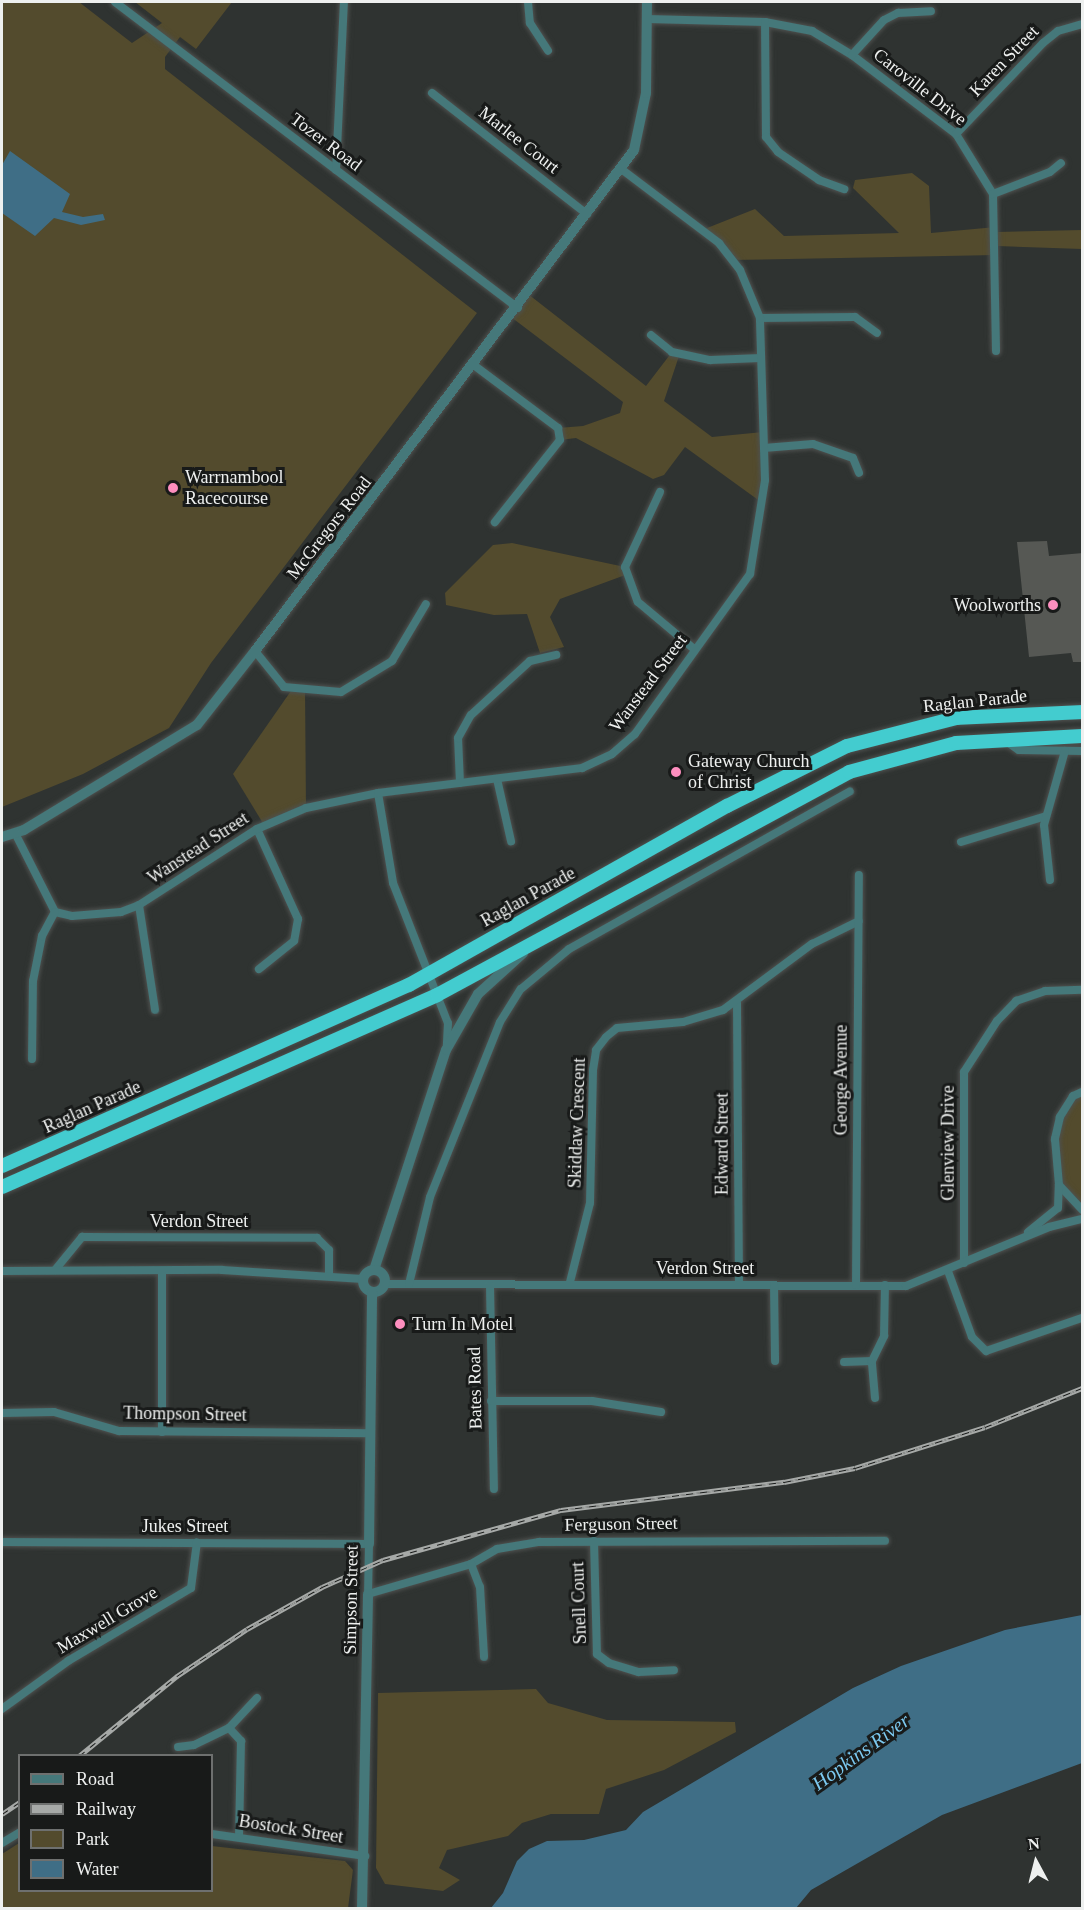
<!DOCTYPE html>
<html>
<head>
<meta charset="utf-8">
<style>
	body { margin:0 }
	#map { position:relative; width:1084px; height:1910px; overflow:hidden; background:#2f3331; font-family:"Times New Roman",serif }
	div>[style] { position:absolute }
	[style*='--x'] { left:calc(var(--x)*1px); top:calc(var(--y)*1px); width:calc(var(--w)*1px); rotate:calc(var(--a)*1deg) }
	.green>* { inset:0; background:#534b2d }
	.water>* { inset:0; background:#3f6e86 }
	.building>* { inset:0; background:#565854 }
	.roads { filter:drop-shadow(0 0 2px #4e514f) drop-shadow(0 0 2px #4e514f) }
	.minor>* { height:8px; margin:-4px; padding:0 4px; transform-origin:4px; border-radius:4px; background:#45787a }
	.tertiary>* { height:10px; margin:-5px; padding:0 5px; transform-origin:5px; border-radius:5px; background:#45787a }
	.tertiary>.ring { margin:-5px; padding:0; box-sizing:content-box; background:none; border:10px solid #45787a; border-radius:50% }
	.trunk>* { height:14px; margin:-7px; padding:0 7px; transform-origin:7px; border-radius:7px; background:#43cccf }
	.rail>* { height:4.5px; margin-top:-2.25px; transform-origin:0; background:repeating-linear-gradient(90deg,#181a19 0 7px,#a6a9a7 0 14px); box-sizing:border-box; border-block:2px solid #a6a9a7 }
	.dots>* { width:16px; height:16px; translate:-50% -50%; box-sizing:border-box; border:3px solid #181a19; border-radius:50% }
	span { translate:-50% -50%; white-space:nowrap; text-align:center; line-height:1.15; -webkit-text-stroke:6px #181a19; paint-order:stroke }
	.street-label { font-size:18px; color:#eef0ef }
	.poi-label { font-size:18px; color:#eef0ef }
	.left { translate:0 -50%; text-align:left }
	.right { translate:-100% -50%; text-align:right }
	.water-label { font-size:20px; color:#7cc9f0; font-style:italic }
	.frame { position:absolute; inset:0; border:3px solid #eef0ef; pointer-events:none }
	.legend { position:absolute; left:18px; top:1754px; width:195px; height:138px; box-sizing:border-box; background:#181a19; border:2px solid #6e706f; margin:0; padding:8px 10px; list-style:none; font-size:18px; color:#eef0ef }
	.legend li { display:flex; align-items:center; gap:12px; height:30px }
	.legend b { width:30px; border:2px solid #6e706f }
	.north { position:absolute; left:1006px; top:1832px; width:60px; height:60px; -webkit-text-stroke:4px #181a19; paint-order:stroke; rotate:353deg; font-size:16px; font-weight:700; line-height:24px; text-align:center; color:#eef0ef }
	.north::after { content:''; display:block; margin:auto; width:21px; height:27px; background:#eef0ef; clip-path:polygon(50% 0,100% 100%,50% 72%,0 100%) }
</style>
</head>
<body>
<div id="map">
	<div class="green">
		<i style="clip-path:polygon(2px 2px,79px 2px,132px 43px,162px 23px,135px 2px,232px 2px,196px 49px,180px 37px,165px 57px,165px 69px,477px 313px,211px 663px,169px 728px,83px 774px,2px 807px)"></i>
		<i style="clip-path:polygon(912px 173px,929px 186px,931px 233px,996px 227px,997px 232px,1082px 230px,1082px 249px,997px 246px,997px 255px,732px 260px,702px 230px,755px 209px,784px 236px,899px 233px,853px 188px,855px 180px)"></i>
		<i style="clip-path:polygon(528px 294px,646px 386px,672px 352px,680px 353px,664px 401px,712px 437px,763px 432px,761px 502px,685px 447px,664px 475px,653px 479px,576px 438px,560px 440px,558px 428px,583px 426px,620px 413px,623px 402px,511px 317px)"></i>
		<i style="clip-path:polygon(512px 543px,625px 567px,628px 574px,560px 599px,550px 617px,564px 647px,540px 653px,527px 614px,494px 615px,446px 605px,445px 593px,493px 545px)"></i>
		<i style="clip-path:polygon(293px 688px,305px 689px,306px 808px,264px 825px,233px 774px)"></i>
		<i style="clip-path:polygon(1082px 1092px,1082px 1210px,1063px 1191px,1055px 1139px,1073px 1096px)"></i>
		<i style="clip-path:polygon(536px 1689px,548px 1703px,607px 1720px,735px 1722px,736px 1732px,664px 1770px,606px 1789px,599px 1814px,551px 1814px,522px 1823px,508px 1836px,447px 1850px,439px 1868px,460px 1880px,443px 1891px,385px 1884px,376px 1868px,378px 1693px)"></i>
		<i style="clip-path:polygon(19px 1843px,20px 1890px,212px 1890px,212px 1846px,345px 1861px,353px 1870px,348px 1908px,2px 1908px,2px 1854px)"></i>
	</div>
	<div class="water">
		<i style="clip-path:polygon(10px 151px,70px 194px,62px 212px,83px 217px,103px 214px,105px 220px,81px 225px,54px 218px,35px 236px,2px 213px,2px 165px)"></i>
		<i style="clip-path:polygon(1082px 1615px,1082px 1763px,942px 1815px,811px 1890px,796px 1908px,491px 1908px,503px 1893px,517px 1861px,529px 1849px,547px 1841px,584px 1840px,626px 1830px,643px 1812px,853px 1688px,901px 1666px,1005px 1630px)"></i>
	</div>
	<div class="building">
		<i style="clip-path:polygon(1047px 541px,1049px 556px,1083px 553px,1083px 662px,1073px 662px,1071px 653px,1029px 657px,1017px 542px)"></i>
	</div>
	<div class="roads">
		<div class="minor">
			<i style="--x:115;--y:2;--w:506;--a:37.21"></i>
			<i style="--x:528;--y:2;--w:21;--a:85"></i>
			<i style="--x:530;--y:23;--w:33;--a:57"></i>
			<i style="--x:647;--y:19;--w:118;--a:1.5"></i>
			<i style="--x:765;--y:22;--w:48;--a:10.8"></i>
			<i style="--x:812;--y:31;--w:47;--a:31"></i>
			<i style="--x:852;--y:55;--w:131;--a:37.2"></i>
			<i style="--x:956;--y:134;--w:70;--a:58.3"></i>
			<i style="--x:993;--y:194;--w:157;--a:88.9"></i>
			<i style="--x:765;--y:22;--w:115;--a:89.5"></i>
			<i style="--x:766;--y:137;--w:19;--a:51"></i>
			<i style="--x:778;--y:152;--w:50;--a:34.3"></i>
			<i style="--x:819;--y:180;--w:27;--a:20"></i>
			<i style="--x:852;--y:55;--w:47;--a:-47.6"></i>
			<i style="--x:884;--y:20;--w:16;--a:-27"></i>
			<i style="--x:898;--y:13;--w:33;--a:-3"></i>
			<i style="--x:432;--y:93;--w:197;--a:38"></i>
			<i style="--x:956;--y:134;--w:126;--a:-46.3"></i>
			<i style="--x:1043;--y:43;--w:19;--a:-39"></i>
			<i style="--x:1058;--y:31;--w:25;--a:-16"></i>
			<i style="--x:336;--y:170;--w:168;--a:-87.3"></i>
			<i style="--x:993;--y:194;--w:61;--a:-21.1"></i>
			<i style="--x:1050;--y:172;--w:14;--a:-39"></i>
			<i style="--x:760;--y:318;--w:95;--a:-0.6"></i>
			<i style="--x:855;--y:317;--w:27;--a:36"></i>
			<i style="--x:651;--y:335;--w:27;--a:39"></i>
			<i style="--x:672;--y:352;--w:39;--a:12"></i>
			<i style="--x:710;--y:360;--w:51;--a:-2.2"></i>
			<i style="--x:475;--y:366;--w:104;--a:36.8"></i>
			<i style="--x:558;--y:428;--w:12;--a:81"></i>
			<i style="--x:560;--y:440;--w:105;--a:128.4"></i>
			<i style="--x:764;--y:448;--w:49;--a:-4.7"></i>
			<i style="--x:813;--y:444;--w:42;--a:19.3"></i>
			<i style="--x:853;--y:458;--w:16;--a:68"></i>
			<i style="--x:660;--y:492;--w:83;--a:115"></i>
			<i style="--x:625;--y:567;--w:37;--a:70"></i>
			<i style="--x:638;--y:602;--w:73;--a:40"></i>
			<i style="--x:255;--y:651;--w:46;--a:51.1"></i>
			<i style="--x:284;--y:687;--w:57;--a:5"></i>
			<i style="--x:341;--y:692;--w:60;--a:-31.3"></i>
			<i style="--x:392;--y:661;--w:66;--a:-59.2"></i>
			<i style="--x:1003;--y:739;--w:19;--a:35"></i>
			<i style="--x:1019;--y:750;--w:63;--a:0.9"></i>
			<i style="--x:497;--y:779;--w:64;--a:77.3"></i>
			<i style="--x:460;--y:783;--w:45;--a:-92.5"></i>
			<i style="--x:458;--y:738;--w:26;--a:-61"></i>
			<i style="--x:471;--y:715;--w:80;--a:-42.5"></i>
			<i style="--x:530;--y:661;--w:27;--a:-13"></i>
			<i style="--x:378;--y:793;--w:91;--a:80.5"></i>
			<i style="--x:393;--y:883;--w:150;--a:68.6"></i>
			<i style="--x:448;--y:1023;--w:22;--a:93"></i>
			<i style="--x:257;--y:829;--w:99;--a:65.5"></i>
			<i style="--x:298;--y:919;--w:22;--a:100"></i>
			<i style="--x:294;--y:941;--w:45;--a:141.3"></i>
			<i style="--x:15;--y:833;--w:89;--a:63.1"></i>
			<i style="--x:55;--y:912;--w:17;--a:13"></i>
			<i style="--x:72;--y:916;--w:49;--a:-4.7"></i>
			<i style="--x:121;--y:912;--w:19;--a:-21"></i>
			<i style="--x:139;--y:905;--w:140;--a:-32.8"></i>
			<i style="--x:257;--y:829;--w:53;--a:-23.2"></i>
			<i style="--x:306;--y:808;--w:74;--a:-11.8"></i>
			<i style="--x:378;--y:793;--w:206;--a:-7"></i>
			<i style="--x:582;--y:768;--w:33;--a:-25"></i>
			<i style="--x:612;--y:754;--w:30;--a:-41"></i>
			<i style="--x:635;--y:734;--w:197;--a:-54.3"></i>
			<i style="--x:750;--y:574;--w:95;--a:-80.9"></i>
			<i style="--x:765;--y:480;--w:162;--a:-91.8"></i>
			<i style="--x:760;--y:318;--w:52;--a:-112.6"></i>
			<i style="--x:740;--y:270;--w:34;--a:-128"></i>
			<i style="--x:719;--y:243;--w:123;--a:-142.9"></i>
			<i style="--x:961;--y:842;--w:89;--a:-17"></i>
			<i style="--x:1050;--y:880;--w:55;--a:-96.2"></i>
			<i style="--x:1044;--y:825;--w:77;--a:-74.2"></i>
			<i style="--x:139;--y:905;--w:106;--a:81.3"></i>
			<i style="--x:737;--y:1003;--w:281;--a:89.6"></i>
			<i style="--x:32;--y:1059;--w:78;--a:-89.3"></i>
			<i style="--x:33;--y:981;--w:46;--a:-78.7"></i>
			<i style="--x:42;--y:936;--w:27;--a:-62"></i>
			<i style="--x:1082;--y:1092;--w:10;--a:156"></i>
			<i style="--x:1073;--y:1096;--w:25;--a:122"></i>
			<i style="--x:1060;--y:1117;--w:23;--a:103"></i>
			<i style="--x:1055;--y:1139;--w:46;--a:85"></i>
			<i style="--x:1059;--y:1185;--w:34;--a:47"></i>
			<i style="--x:1028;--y:1232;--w:38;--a:-39"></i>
			<i style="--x:1058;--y:1208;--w:23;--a:-88"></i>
			<i style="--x:964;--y:1263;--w:191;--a:-90"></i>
			<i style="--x:964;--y:1072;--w:61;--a:-57.1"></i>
			<i style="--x:997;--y:1021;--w:28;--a:-46"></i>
			<i style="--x:1016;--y:1001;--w:31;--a:-19"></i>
			<i style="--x:1045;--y:991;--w:37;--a:-2"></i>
			<i style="--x:55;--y:1270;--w:43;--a:-50.7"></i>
			<i style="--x:82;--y:1237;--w:235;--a:0.2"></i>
			<i style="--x:317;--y:1238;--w:17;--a:45"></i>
			<i style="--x:329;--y:1250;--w:26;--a:90"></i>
			<i style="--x:2;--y:1271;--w:220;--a:-0.3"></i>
			<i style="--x:222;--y:1270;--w:141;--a:3.7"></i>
			<i style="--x:948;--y:1271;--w:70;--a:70"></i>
			<i style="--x:972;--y:1337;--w:20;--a:45"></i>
			<i style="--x:986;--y:1351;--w:102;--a:-19"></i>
			<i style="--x:570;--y:1282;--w:81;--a:-75.8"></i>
			<i style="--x:590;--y:1203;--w:133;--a:-88.7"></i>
			<i style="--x:593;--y:1070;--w:20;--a:-81"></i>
			<i style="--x:596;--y:1050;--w:16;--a:-52"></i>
			<i style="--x:606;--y:1037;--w:14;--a:-39"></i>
			<i style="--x:617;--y:1028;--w:66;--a:-5.2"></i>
			<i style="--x:683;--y:1022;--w:42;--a:-16.7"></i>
			<i style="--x:723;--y:1010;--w:111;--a:-36.6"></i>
			<i style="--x:812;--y:944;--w:52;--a:-26.1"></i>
			<i style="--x:384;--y:1284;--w:522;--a:0.22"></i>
			<i style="--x:906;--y:1286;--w:155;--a:-22.4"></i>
			<i style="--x:1049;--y:1227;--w:34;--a:-14"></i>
			<i style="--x:409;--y:1284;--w:89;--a:-76.4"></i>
			<i style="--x:430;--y:1197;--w:188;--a:-68.2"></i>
			<i style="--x:500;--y:1022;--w:39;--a:-58"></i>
			<i style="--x:521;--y:989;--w:62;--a:-39.8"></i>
			<i style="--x:569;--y:949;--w:322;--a:-29.3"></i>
			<i style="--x:774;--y:1285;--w:76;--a:89.2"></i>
			<i style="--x:856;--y:1285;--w:410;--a:-89.6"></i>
			<i style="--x:490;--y:1286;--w:203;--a:88.9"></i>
			<i style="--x:844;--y:1362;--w:28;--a:-2"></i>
			<i style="--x:875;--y:1398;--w:37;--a:-95"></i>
			<i style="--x:872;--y:1361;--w:28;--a:-64"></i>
			<i style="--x:884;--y:1336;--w:51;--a:-88.9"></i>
			<i style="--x:491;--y:1401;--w:101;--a:0"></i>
			<i style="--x:592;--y:1401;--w:70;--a:9.1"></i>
			<i style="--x:2;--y:1413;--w:52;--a:-1.1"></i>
			<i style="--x:54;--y:1412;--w:68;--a:16.3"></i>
			<i style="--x:119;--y:1431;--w:251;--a:0.5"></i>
			<i style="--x:162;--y:1432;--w:161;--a:-90"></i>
			<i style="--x:594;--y:1541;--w:113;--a:88.5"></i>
			<i style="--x:597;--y:1654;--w:15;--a:37"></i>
			<i style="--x:609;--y:1663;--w:31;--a:17"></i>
			<i style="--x:639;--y:1672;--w:35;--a:-3"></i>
			<i style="--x:2;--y:1542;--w:367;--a:0.3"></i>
			<i style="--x:369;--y:1544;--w:50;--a:91.1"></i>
			<i style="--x:368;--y:1594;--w:107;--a:-16.2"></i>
			<i style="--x:471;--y:1564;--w:30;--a:-30"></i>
			<i style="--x:497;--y:1549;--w:43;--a:-9.5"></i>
			<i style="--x:539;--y:1542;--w:346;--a:-0.2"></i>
			<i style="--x:471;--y:1564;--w:25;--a:69"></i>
			<i style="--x:480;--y:1587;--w:70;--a:86.7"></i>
			<i style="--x:2;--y:1709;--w:82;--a:-36"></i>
			<i style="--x:68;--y:1661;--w:143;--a:-30.7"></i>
			<i style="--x:191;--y:1588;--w:46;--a:-82.6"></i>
			<i style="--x:229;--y:1728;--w:41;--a:-47"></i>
			<i style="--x:178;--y:1747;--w:16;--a:-7"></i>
			<i style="--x:194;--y:1745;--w:39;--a:-26"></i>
			<i style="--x:229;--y:1728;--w:18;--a:47"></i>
			<i style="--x:241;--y:1741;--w:96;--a:91.2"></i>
			<i style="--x:212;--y:1834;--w:155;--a:8.2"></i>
			<i style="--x:2;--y:1843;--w:21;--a:-31"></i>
		</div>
		<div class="tertiary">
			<i style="--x:2;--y:837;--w:23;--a:-18"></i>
			<i style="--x:24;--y:830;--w:202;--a:-31.3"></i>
			<i style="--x:197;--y:725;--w:94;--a:-51.9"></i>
			<i style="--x:255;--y:651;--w:628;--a:-52.89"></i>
			<i style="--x:634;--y:150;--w:58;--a:-78.1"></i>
			<i style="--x:646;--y:93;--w:91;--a:-89.4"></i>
			<i style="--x:374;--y:1270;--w:231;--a:-71.9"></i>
			<i style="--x:446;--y:1050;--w:64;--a:-60.3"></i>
			<i style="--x:478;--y:994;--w:61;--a:-42.3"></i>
			<i class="ring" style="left:363px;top:1270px;width:12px;height:12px"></i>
			<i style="--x:369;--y:1544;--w:252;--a:-89.3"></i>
			<i style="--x:362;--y:1908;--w:314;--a:-88.9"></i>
		</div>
		<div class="trunk">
			<i style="--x:2;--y:1166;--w:445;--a:-24"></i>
			<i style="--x:409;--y:985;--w:365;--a:-29.4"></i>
			<i style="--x:727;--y:806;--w:134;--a:-26.6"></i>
			<i style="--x:847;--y:746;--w:113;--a:-14.4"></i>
			<i style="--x:956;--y:718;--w:126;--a:-2.7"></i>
			<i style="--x:2;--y:1187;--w:475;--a:-23.8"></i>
			<i style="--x:437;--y:995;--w:468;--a:-28.4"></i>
			<i style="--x:849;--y:772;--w:111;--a:-15.2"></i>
			<i style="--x:956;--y:743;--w:126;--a:-3.2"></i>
		</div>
	</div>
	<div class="rail">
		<i style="--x:79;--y:1756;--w:127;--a:-39.2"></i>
		<i style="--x:177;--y:1676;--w:84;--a:-33.9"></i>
		<i style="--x:247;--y:1629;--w:86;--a:-29.2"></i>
		<i style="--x:322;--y:1587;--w:67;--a:-23.9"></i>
		<i style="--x:383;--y:1560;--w:185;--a:-15.7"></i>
		<i style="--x:561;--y:1510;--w:225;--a:-7.2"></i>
		<i style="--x:784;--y:1482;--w:72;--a:-11.2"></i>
		<i style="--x:855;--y:1468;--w:136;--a:-17.5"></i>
		<i style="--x:985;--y:1427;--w:105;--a:-21.9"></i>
		<i style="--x:2;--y:1814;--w:22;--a:-34"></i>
	</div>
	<div class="dots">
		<i style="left:173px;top:488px;background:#fd8ebe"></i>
		<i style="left:1053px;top:605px;background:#fd8ebe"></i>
		<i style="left:676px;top:772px;background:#fd8ebe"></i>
		<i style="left:400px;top:1324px;background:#fd8ebe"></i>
	</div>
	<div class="street-label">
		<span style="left:1004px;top:61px;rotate:-46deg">Karen Street</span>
		<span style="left:920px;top:87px;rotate:38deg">Caroville Drive</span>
		<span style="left:519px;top:140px;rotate:38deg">Marlee Court</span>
		<span style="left:326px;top:142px;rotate:37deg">Tozer Road</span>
		<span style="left:329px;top:528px;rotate:-52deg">McGregors Road</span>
		<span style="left:648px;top:683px;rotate:-53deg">Wanstead Street</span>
		<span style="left:975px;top:701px;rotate:-6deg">Raglan Parade</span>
		<span style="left:198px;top:848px;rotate:-33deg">Wanstead Street</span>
		<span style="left:528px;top:897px;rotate:-29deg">Raglan Parade</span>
		<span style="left:841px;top:1080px;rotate:-90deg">George Avenue</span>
		<span style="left:92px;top:1107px;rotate:-24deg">Raglan Parade</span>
		<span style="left:577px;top:1123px;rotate:-88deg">Skiddaw Crescent</span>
		<span style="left:948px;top:1143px;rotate:-90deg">Glenview Drive</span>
		<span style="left:722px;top:1144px;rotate:-90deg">Edward Street</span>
		<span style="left:199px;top:1221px">Verdon Street</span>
		<span style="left:705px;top:1268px">Verdon Street</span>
		<span style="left:475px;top:1388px;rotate:-91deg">Bates Road</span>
		<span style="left:185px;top:1414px;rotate:1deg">Thompson Street</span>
		<span style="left:621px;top:1524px;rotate:-1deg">Ferguson Street</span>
		<span style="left:185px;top:1526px">Jukes Street</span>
		<span style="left:351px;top:1600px;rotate:-89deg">Simpson Street</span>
		<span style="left:579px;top:1603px;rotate:-92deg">Snell Court</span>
		<span style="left:107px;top:1620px;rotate:-31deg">Maxwell Grove</span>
		<span style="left:291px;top:1829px;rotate:9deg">Bostock Street</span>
	</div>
	<div class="poi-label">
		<span class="left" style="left:185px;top:488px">Warrnambool<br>Racecourse</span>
		<span class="right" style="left:1041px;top:605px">Woolworths</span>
		<span class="left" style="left:688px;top:772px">Gateway Church<br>of Christ</span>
		<span class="left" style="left:412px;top:1324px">Turn In Motel</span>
	</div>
	<div class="water-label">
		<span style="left:861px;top:1752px;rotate:-36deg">Hopkins River</span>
	</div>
	<div class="frame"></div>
	<ul class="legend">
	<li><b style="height:8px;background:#45787a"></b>Road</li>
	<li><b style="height:8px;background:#a6a9a7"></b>Railway</li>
	<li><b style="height:16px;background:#534b2d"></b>Park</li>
	<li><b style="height:16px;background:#3f6e86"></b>Water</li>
	</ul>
	<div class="north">N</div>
</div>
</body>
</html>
